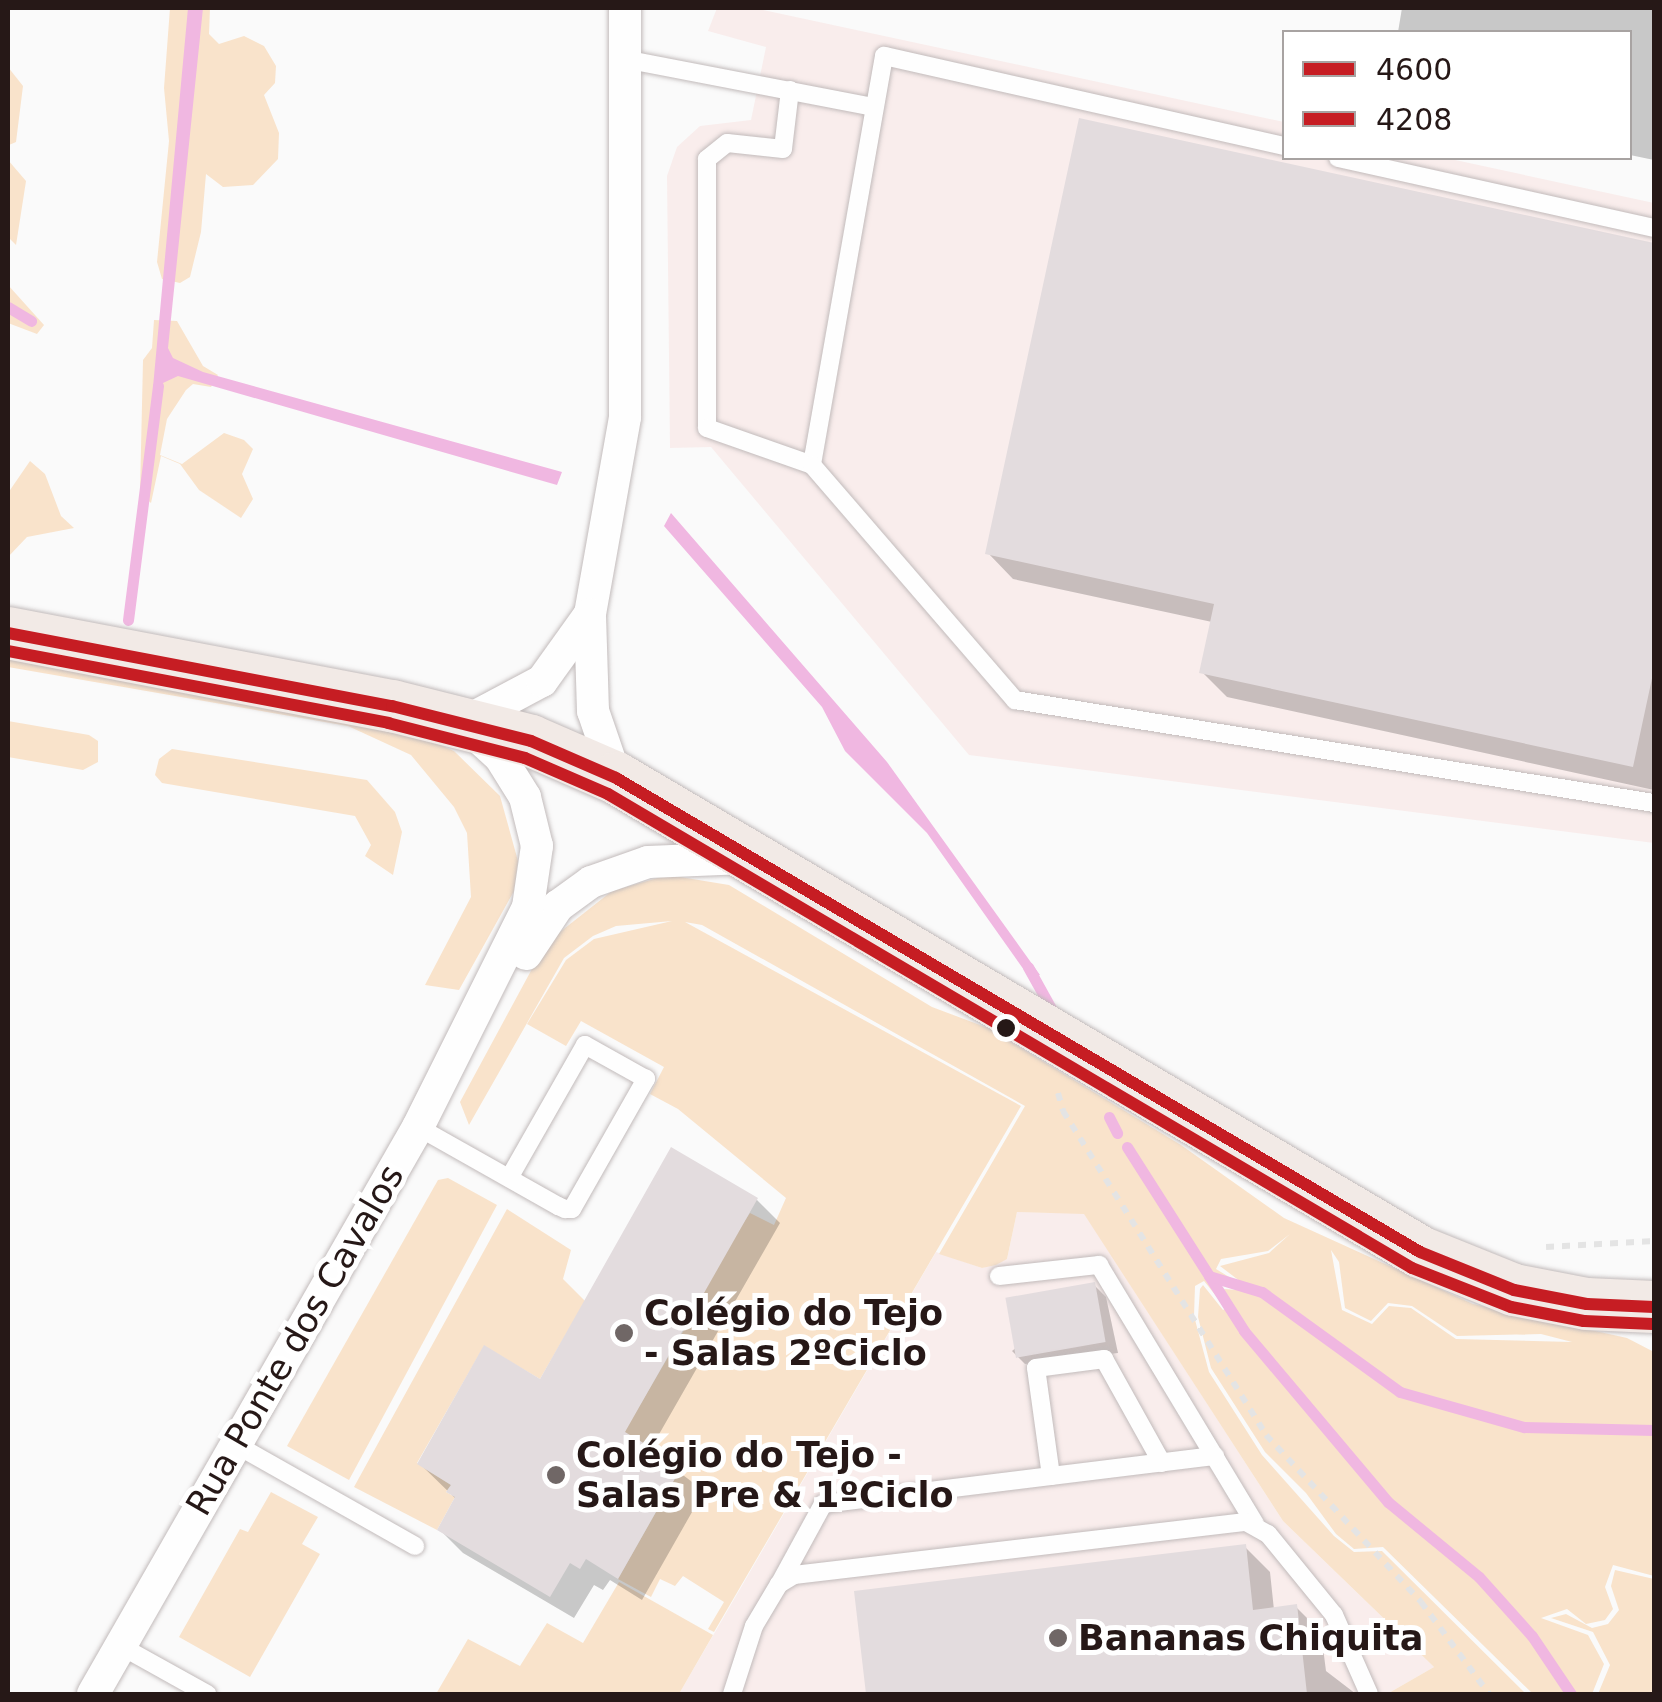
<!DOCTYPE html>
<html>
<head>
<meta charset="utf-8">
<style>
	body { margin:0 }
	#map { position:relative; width:1662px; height:1702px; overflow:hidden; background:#fafafa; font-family:"DejaVu Sans",sans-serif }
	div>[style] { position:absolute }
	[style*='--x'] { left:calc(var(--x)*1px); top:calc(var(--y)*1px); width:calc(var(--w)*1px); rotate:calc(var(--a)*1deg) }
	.built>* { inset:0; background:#f9edec }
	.green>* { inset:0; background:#f9e3cb }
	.water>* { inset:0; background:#f0b7e1 }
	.shadow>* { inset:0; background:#0003 }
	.stream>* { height:11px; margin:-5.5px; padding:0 5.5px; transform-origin:5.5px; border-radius:5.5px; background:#f0b7e1 }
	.building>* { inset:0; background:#e3dcde; transform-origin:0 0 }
	.path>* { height:6px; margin-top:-3px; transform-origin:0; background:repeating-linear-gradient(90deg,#e4e4e4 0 8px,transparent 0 16px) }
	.roads { filter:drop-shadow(0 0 2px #c2bbbb) drop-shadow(0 0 2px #c2bbbb) }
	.service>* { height:18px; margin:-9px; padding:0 9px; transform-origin:9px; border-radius:9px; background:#fefefe }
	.minor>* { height:32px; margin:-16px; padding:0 16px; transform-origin:16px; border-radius:16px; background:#fefefe }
	.primary>* { height:52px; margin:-26px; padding:0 26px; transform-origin:26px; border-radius:26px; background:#f2eae6 }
	.bus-1>* { height:12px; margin:-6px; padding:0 6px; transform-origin:6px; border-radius:6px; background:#c61d23 }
	.bus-2>* { height:12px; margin:-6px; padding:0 6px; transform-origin:6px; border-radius:6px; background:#c61d23 }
	.dots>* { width:28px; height:28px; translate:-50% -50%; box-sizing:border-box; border:5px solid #fff; border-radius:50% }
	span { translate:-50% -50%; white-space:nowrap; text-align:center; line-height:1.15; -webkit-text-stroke:10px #fff; paint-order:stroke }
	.poi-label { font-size:35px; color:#261817; font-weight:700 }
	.left { translate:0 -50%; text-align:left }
	.street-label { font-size:35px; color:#261817 }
	.frame { position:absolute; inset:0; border:10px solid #261817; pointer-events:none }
	.legend { position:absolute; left:1282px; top:30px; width:350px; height:130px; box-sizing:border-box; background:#fff; border:2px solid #a8a3a2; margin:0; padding:12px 18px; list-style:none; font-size:30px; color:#261817 }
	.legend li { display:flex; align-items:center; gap:20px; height:50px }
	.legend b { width:50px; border:2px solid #a8a3a2 }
</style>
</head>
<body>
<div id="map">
	<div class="built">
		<i style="clip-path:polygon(717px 8px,754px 8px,1284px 122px,1284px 158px,1446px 158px,1654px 203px,1654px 843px,969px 755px,711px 447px,670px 448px,667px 176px,677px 147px,700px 126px,751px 120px,766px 47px,708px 31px)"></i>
		<i style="clip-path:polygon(1017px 1212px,1084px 1213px,1283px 1521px,1434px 1667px,1387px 1694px,679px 1694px,936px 1252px,982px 1268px,1007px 1259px)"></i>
	</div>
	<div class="green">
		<i style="clip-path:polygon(170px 8px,210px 8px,209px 34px,219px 44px,244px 36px,264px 46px,276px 66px,275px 83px,264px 95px,279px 133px,278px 159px,253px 185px,223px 187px,206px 174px,201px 232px,190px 277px,180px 283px,162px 279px,157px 262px,169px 141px,164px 88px)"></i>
		<i style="clip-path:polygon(8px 67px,23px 86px,16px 142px,9px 145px)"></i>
		<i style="clip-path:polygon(8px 160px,26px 181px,16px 245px,8px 237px)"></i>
		<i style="clip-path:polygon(8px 285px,44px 325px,37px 334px,8px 323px)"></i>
		<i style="clip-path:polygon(154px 320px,177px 321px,203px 366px,218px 375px,211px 387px,193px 384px,186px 390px,167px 419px,160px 455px,182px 464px,224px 433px,244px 440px,253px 449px,242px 474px,253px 499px,241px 518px,199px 490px,180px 464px,161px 456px,151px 503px,140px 493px,143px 360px,152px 348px)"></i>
		<i style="clip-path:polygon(30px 461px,45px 474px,61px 516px,74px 528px,27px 537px,8px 557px,8px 493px)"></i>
		<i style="clip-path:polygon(8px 656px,416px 734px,454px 751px,500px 796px,518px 861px,514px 891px,459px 990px,425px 985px,471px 897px,467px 833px,454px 807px,411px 755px,348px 726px,8px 667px)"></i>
		<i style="clip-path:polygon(8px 721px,89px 735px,98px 741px,98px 762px,83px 770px,8px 757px)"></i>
		<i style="clip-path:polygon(172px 749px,367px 780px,395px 812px,402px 832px,393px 875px,365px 856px,371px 845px,355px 816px,162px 783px,155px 775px,159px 759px)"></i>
		<i style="clip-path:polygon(evenodd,668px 875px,729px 885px,932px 1007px,988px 1028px,1181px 1145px,1284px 1218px,1473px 1304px,1627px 1338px,1654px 1352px,1654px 1576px,1613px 1565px,1605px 1587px,1613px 1609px,1605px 1620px,1586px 1624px,1567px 1609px,1541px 1618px,1588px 1635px,1604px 1664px,1592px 1694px,1533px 1694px,1383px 1547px,1354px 1549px,1336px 1534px,1306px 1493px,1265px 1452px,1211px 1368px,1198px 1317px,1200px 1289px,1203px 1285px,1223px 1310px,1231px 1306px,1224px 1289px,1238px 1290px,1241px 1282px,1220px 1266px,1269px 1253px,1290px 1234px,1268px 1251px,1221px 1259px,1216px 1269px,1234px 1280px,1219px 1286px,1221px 1302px,1204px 1281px,1195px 1286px,1194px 1316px,1209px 1372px,1262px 1455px,1334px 1536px,1354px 1552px,1382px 1551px,1526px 1694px,1387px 1694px,1434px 1667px,1283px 1521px,1084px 1214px,1017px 1212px,1007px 1259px,996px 1265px,982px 1268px,939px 1254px,1025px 1106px,702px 925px,685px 922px,1021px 1106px,714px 1632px,708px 1629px,724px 1602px,683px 1576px,675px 1586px,660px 1579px,651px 1597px,618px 1579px,682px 1466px,624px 1432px,697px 1308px,690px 1303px,750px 1213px,774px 1225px,786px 1198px,678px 1109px,650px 1094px,664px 1067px,581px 1021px,566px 1046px,527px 1024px,566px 960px,594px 939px,672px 921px,616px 926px,593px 936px,564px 958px,469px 1125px,460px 1102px,546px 943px,612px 891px,668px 875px,1331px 1250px,1339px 1262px,1345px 1308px,1371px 1321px,1388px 1303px,1412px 1306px,1457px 1336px,1541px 1334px,1572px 1342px,1456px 1339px,1411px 1308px,1389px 1306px,1372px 1324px,1342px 1310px,1331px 1250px)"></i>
		<i style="clip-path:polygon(448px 1178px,497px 1205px,349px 1480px,287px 1446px,438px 1180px)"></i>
		<i style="clip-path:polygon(507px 1209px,571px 1250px,563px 1279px,585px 1301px,540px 1379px,484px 1346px,417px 1463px,451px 1485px,446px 1492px,455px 1497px,437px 1530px,354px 1487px)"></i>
		<i style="clip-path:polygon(271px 1492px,318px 1517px,302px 1544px,320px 1554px,250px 1677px,179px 1637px,240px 1529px,248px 1532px)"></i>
		<i style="clip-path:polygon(1615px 1570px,1654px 1579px,1654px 1694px,1598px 1694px,1610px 1665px,1593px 1632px,1551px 1618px,1566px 1614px,1592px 1628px,1608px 1624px,1619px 1610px,1611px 1586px)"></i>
		<i style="clip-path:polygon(619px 1582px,713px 1635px,679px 1694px,436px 1694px,468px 1639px,520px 1666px,547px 1623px,583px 1643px)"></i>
	</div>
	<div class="water">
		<i style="clip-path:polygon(188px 8px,203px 8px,168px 348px,173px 358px,203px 372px,562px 472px,557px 485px,178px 376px,163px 383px,159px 411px,153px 387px)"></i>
		<i style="clip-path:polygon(671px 513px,887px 762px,1040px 975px,1029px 977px,927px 833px,845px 751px,822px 707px,664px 526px)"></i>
	</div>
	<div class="shadow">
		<i style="clip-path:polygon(1402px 8px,1654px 8px,1654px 160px,1630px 155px,1630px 32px,1398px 32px)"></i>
		<i style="clip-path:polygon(1081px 121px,1654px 246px,1654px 790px,1227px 697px,1202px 672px,1212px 622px,1013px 579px,988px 553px)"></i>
		<i style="clip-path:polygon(672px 1151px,757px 1200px,780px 1223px,650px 1450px,704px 1491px,642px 1600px,610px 1580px,603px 1590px,594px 1585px,574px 1618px,463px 1553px,440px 1530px,457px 1500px,420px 1464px,541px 1383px)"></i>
		<i style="clip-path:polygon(1094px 1285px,1106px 1297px,1118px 1353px,1025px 1364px,1012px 1351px)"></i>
		<i style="clip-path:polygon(1245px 1547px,1270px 1572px,1274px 1610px,1296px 1607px,1321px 1632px,1326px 1671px,1356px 1694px,869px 1694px,856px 1593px)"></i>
	</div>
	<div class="stream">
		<i style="--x:8;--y:307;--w:27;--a:31"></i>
		<i style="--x:128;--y:620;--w:236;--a:-82.7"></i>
		<i style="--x:1028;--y:967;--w:51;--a:60.9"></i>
		<i style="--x:1109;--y:1117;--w:18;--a:63"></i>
		<i style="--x:1127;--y:1147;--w:218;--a:57.5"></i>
		<i style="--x:1244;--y:1331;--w:224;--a:49.9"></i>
		<i style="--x:1388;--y:1502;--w:118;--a:39.5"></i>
		<i style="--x:1479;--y:1577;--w:79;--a:48.1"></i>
		<i style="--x:1532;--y:1636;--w:70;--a:56.1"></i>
		<i style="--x:1209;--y:1276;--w:55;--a:16.8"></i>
		<i style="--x:1262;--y:1292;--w:170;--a:35.9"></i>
		<i style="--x:1400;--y:1392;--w:129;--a:15.8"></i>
		<i style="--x:1524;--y:1427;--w:130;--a:1.3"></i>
	</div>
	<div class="building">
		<i style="clip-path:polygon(1079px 118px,1654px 243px,1654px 669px,1633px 767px,1199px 673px,1214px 604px,985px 554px)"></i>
		<i style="clip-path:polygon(671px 1147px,758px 1198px,625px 1432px,682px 1466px,618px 1579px,586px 1559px,580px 1569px,570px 1563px,550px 1597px,437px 1530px,455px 1497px,446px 1492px,451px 1485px,417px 1464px,484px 1345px,540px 1379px)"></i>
		<i style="left:1095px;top:1282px;width:61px;height:91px;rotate:80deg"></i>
		<i style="clip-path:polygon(1246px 1544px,1253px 1610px,1297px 1604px,1307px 1694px,866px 1694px,854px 1591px)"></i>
	</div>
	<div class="path">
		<i style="--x:1058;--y:1093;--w:19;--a:74"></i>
		<i style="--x:1063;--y:1111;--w:382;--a:57.9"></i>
		<i style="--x:1266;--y:1435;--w:228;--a:47.1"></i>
		<i style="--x:1421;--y:1602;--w:114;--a:53.5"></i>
		<i style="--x:1546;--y:1247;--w:108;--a:-3.2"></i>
	</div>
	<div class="roads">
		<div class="service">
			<i style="--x:624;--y:59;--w:254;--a:10.9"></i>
			<i style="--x:790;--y:90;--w:59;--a:96.8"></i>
			<i style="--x:783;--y:149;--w:56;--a:-173.9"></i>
			<i style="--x:727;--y:143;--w:26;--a:141"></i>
			<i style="--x:707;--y:159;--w:269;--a:90"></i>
			<i style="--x:707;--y:428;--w:111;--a:19.4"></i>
			<i style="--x:1284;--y:146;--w:410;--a:-167.3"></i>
			<i style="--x:884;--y:56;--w:415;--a:100"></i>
			<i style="--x:812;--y:465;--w:311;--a:49.2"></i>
			<i style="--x:1015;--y:700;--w:647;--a:9.16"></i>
			<i style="--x:1338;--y:158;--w:324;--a:12.5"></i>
			<i style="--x:418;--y:1127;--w:161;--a:29.4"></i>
			<i style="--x:558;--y:1206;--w:8;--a:23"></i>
			<i style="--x:565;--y:1209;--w:7;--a:0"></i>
			<i style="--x:572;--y:1209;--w:150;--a:-60.4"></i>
			<i style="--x:646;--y:1079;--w:70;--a:-150.9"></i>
			<i style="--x:585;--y:1045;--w:153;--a:119.7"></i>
			<i style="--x:999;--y:1276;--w:101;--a:-6.3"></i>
			<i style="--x:1099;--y:1265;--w:302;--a:58.9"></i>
			<i style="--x:235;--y:1444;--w:207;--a:29.5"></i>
			<i style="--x:1051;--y:1476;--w:109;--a:-97.9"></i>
			<i style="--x:1036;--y:1368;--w:69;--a:-7.5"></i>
			<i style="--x:1104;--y:1359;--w:119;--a:60.9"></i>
			<i style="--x:780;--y:1583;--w:90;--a:-61.4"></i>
			<i style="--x:823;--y:1504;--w:395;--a:-7"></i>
			<i style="--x:119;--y:1645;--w:101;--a:29.1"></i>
			<i style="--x:732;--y:1694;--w:71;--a:-72.1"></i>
			<i style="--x:754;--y:1626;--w:49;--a:-59.2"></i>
			<i style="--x:779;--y:1584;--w:17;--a:-31"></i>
			<i style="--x:794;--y:1575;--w:455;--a:-6.7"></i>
			<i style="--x:1246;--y:1522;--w:25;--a:29"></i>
			<i style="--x:1268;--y:1534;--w:104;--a:50.8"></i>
			<i style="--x:1334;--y:1615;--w:86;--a:66.1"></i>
		</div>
		<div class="minor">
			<i style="--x:616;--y:778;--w:71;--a:-108.9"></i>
			<i style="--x:593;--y:711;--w:97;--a:-91.8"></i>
			<i style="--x:590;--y:614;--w:200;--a:-79.9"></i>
			<i style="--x:625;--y:417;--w:409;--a:-90"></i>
			<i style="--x:526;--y:954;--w:58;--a:-56.3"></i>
			<i style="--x:558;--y:906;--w:41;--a:-36"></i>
			<i style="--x:591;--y:882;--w:60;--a:-19.3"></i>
			<i style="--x:648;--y:862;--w:97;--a:-2.4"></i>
			<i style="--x:93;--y:1694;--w:654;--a:-60.18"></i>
			<i style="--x:418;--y:1127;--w:246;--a:-63.4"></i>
			<i style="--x:528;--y:907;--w:62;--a:-81.6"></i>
			<i style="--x:537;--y:846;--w:50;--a:-103.8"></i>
			<i style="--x:525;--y:797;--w:47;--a:-122"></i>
			<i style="--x:500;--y:757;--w:50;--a:-137.4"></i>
			<i style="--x:463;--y:723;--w:89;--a:-28"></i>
			<i style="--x:542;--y:681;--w:82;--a:-54.4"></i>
		</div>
		<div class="primary">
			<i style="--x:8;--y:633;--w:391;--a:10.8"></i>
			<i style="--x:392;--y:706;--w:143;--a:14.1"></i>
			<i style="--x:531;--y:741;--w:93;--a:23.5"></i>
			<i style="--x:616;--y:778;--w:933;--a:30.52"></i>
			<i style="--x:1420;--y:1252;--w:101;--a:22"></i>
			<i style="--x:1514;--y:1290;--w:74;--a:10.9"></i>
			<i style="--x:1587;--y:1304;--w:67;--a:2.6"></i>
		</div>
	</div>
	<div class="bus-1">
		<i style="--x:8;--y:633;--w:391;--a:10.8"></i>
		<i style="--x:392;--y:706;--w:143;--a:14.1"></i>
		<i style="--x:531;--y:741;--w:93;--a:23.5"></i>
		<i style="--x:616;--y:778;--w:933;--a:30.52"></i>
		<i style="--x:1420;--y:1252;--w:101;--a:22"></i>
		<i style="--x:1514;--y:1290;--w:74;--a:10.9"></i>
		<i style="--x:1587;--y:1304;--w:67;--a:2.6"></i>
	</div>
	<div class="bus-2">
		<i style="--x:8;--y:651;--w:387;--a:10.7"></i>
		<i style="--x:388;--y:723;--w:141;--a:14.3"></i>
		<i style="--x:525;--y:758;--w:90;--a:23.4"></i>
		<i style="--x:608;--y:794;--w:933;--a:30.52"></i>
		<i style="--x:1412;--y:1268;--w:106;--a:21.5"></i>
		<i style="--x:1511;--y:1307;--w:74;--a:10.9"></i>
		<i style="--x:1584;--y:1321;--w:69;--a:2.5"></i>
	</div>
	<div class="dots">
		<i style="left:1006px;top:1028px;background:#261817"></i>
		<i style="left:624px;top:1333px;background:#706766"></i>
		<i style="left:556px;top:1475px;background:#706766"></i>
		<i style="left:1058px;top:1638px;background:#706766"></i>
	</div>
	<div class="poi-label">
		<span class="left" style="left:644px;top:1333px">Colégio do Tejo<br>- Salas 2ºCiclo</span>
		<span class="left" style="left:576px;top:1475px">Colégio do Tejo -<br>Salas Pre &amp; 1ºCiclo</span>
		<span class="left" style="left:1078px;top:1638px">Bananas Chiquita</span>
	</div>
	<div class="street-label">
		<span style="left:295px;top:1340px;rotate:-60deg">Rua Ponte dos Cavalos</span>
	</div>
	<div class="frame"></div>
	<ul class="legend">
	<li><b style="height:12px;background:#c61d23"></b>4600</li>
	<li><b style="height:12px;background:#c61d23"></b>4208</li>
	</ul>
</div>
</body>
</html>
